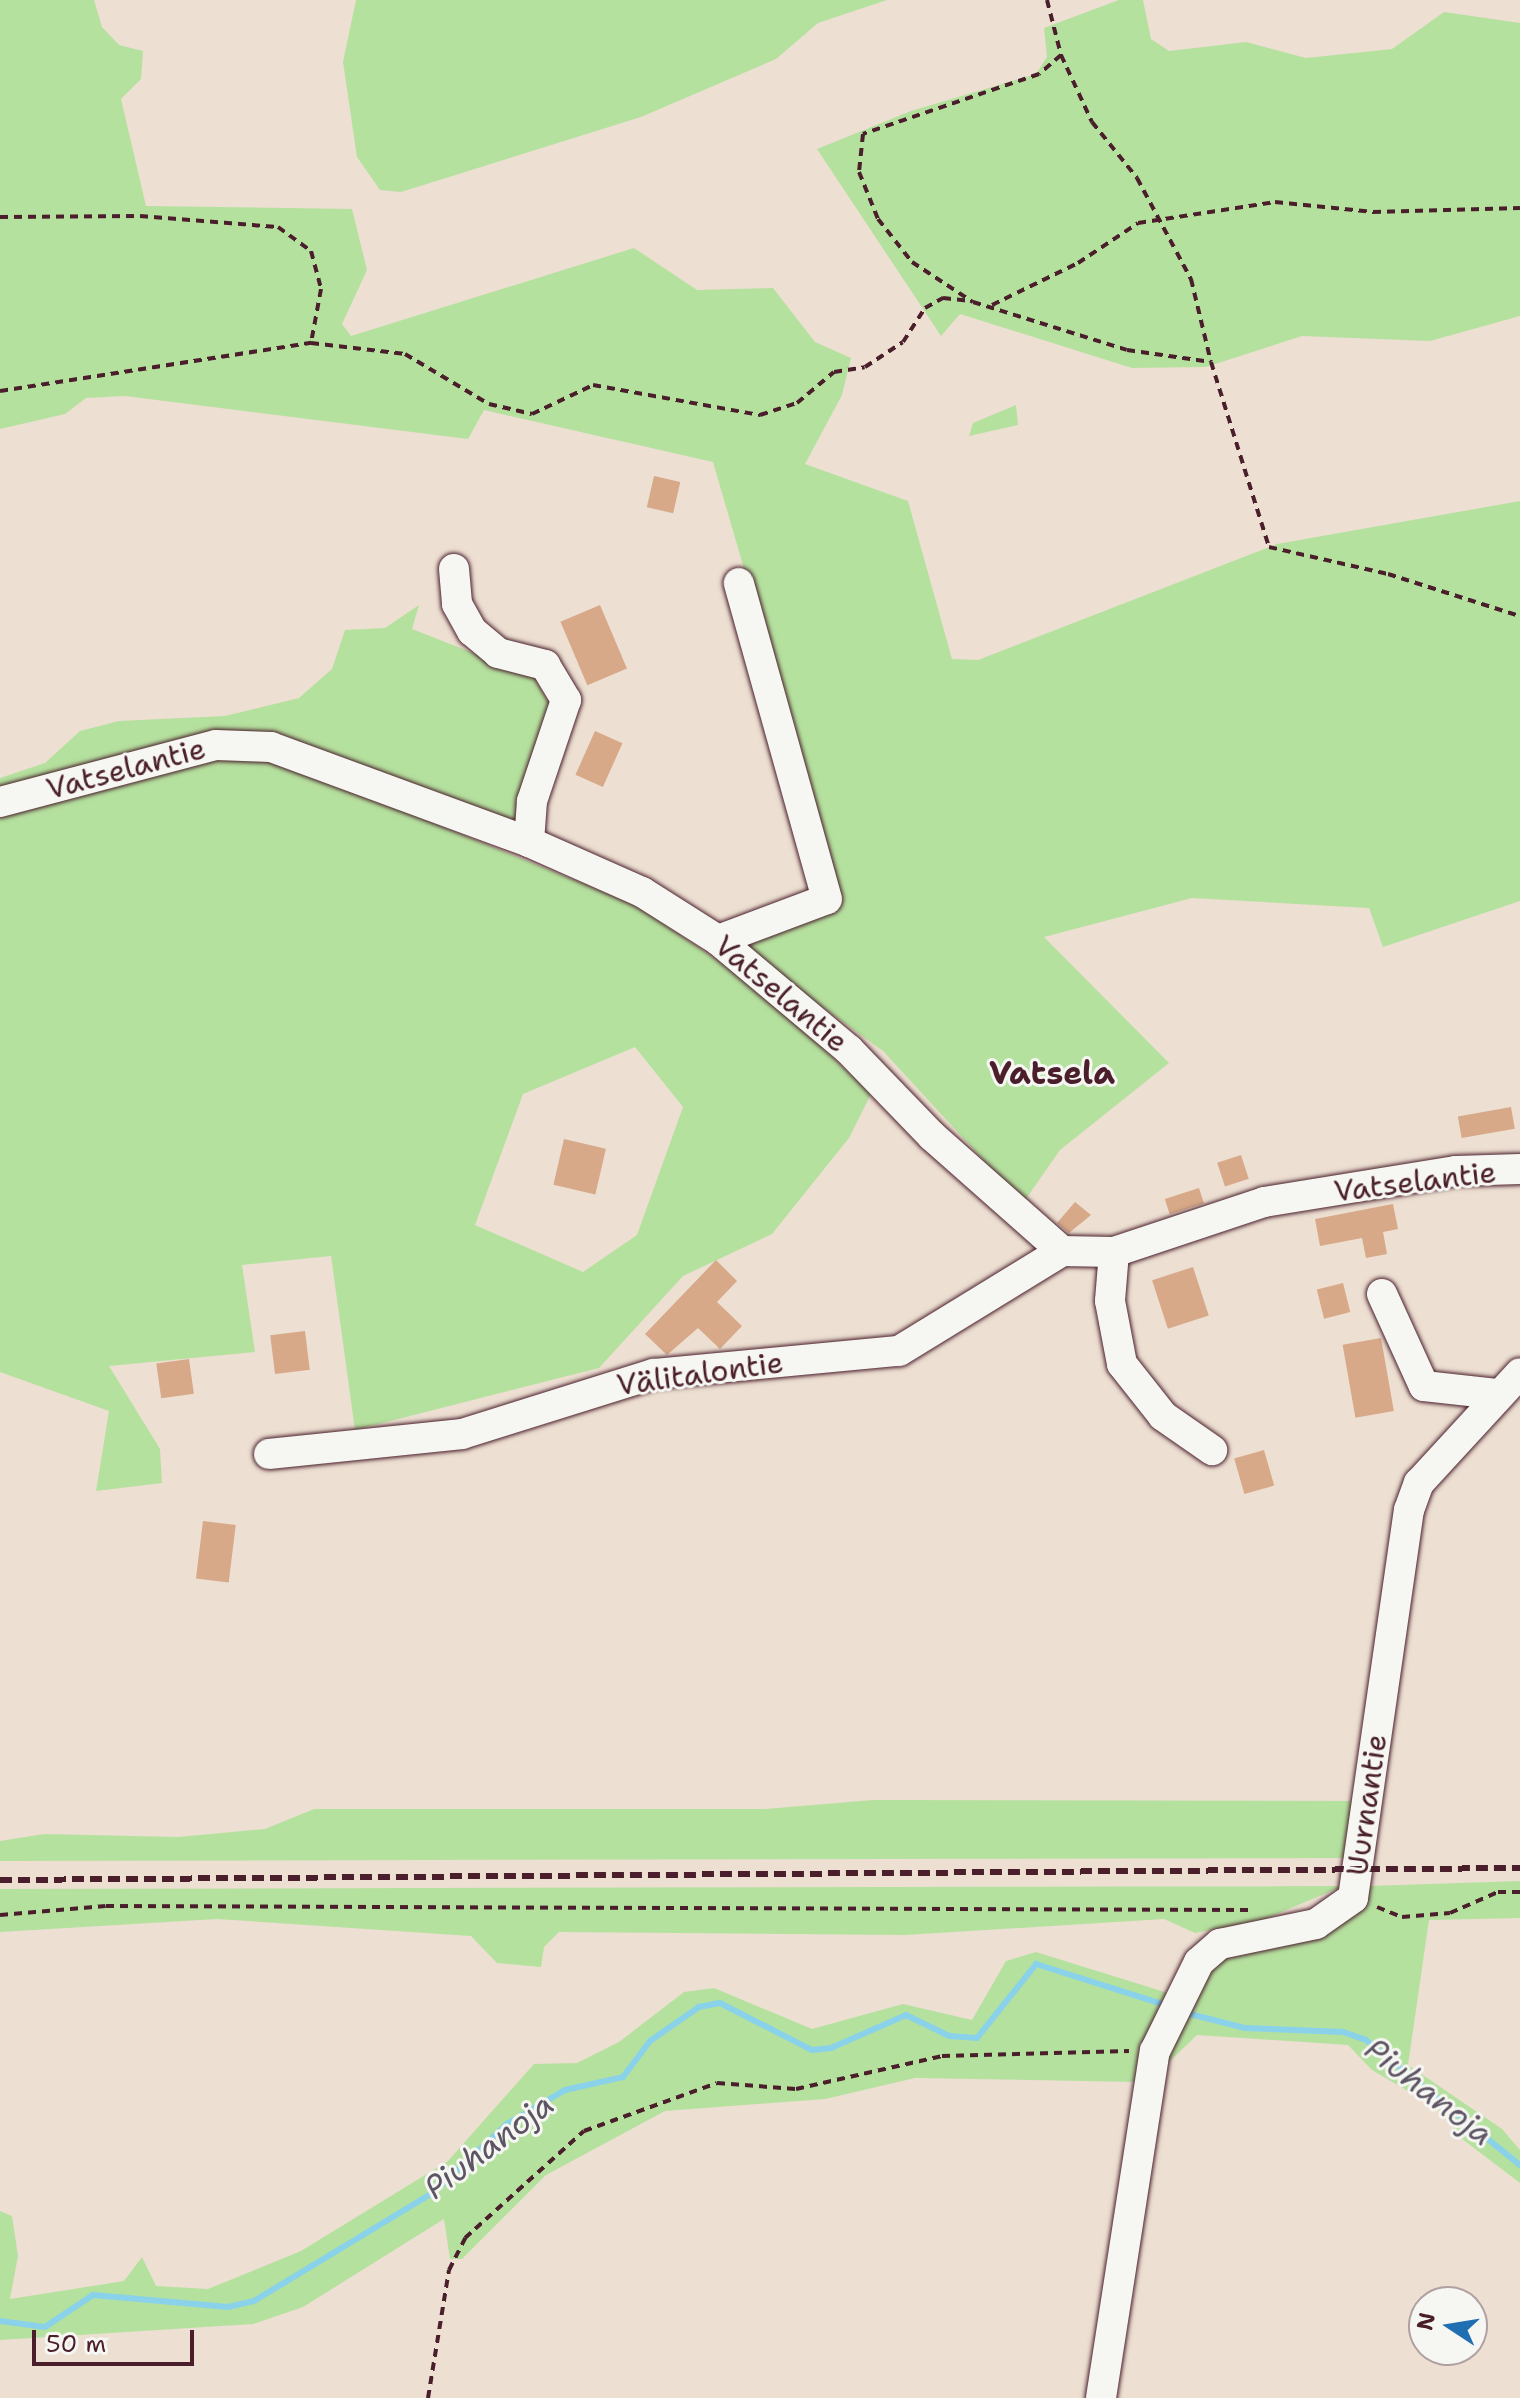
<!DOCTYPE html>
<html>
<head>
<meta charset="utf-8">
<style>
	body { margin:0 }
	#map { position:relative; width:1520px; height:2398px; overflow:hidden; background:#eddfd2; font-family:"Shantell Sans",sans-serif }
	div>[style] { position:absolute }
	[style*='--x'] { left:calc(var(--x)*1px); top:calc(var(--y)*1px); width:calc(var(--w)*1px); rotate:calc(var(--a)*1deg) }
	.green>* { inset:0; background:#b5e19f }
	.stream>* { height:6px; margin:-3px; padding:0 3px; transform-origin:3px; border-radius:3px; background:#89d2e9 }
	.building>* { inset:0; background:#d7a988; transform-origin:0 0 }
	.path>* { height:4px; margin-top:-2px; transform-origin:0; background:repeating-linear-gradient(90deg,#4a1f2b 0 8px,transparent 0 14px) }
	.roads { filter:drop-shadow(0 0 2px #4a1f2b) drop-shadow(0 0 2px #4a1f2b) }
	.minor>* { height:30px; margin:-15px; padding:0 15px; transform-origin:15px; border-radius:15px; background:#f6f6f2 }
	.rail>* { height:6px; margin-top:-3px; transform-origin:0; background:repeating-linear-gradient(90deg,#4a1f2b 0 12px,transparent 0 18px) }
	span { translate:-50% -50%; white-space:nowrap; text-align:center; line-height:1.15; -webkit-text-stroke:6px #f6f6f2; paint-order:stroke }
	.street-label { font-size:30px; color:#4a1f2b }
	.neighbourhood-label { font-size:32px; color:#4a1f2b; font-weight:700 }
	.water-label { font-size:32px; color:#5d5564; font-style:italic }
	.north { position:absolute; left:1408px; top:2286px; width:80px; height:80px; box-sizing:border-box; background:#f6f6f2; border:2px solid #b1a0a2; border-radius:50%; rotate:282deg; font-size:22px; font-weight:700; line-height:32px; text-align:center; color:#4a1f2b }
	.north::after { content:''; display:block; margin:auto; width:28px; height:36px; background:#1f6fb2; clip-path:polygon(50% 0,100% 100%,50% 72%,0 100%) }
	.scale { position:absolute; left:32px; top:2330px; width:162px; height:36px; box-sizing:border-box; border:4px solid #4a1f2b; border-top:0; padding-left:10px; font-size:24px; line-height:28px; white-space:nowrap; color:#4a1f2b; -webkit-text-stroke:6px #f6f6f2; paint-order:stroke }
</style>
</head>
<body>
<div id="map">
	<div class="green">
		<i style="clip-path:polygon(0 0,94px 0,102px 27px,119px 45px,143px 51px,141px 79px,121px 99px,146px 206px,352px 209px,367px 270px,342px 324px,351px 336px,634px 248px,697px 290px,773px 288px,815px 342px,851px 358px,842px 395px,805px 464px,908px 501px,952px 659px,978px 660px,1277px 544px,1520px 501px,1520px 901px,1383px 947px,1369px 908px,1192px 898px,1044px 937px,1169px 1063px,1060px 1150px,1023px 1203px,883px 1051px,735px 944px,840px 899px,713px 462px,484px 410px,468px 439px,125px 396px,86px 398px,65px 414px,0 429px)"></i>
		<i style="clip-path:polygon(356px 0,887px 0,818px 23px,776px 59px,641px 117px,401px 192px,380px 190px,357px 157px,343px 62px)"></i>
		<i style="clip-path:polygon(1119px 0,1143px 0,1151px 39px,1169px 51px,1246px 42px,1306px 58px,1392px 49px,1444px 12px,1520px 23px,1520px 316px,1430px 341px,1302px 336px,1206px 367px,1132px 368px,960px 314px,941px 336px,817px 149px,911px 111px,1036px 74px,1047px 57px,1044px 28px)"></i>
		<i style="clip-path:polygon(1016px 405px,1018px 425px,969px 436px,973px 423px)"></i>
		<i style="clip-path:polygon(419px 605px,412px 629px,534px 677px,550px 705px,516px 829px,285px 742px,0 795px,0 778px,45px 763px,80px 731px,119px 721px,225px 716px,299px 698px,332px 669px,345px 630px,385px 628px)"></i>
		<i style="clip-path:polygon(evenodd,222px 753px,285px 763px,636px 905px,764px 992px,871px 1094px,849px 1138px,772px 1234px,683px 1276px,599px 1368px,355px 1430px,331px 1256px,242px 1265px,255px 1352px,109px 1366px,160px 1449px,162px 1483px,96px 1491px,109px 1411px,0 1372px,0 814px,222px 753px,635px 1047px,683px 1107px,637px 1235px,583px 1272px,475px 1225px,523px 1094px,635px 1047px)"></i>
		<i style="clip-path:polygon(873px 1800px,1357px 1801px,1350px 1858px,0 1861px,0 1841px,44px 1834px,178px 1837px,265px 1829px,314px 1809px,765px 1809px)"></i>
		<i style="clip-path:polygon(1520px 1881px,1520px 1918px,1429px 1920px,1408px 2065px,1502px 2129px,1520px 2150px,1520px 2183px,1461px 2138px,1437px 2108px,1372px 2070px,1348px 2045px,1197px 2035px,1166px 2065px,1213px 1961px,1368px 1886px)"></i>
		<i style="clip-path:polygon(1343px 1886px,1263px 1920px,1195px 1933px,1164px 1919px,905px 1935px,559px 1932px,544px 1947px,541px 1967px,497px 1963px,471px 1936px,217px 1919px,0 1932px,0 1889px)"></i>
		<i style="clip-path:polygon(1036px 1952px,1168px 1993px,1136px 2082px,915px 2078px,825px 2099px,665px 2111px,546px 2175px,462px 2259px,450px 2259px,444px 2219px,303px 2307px,253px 2324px,0 2340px,0 2211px,12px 2216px,18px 2256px,10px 2299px,124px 2281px,142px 2257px,156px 2286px,208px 2289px,301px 2251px,448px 2161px,534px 2064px,577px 2063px,619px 2042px,684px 1992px,714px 1988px,812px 2029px,903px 2004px,972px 2020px,1006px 1961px)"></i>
	</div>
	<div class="stream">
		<i style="--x:1190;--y:2014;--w:57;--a:14.3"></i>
		<i style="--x:1245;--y:2028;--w:98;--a:2.3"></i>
		<i style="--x:1343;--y:2032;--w:24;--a:19"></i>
		<i style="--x:1366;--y:2040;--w:198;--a:39.1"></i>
		<i style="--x:0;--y:2321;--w:45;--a:7.6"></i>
		<i style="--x:45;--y:2327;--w:58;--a:-33.7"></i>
		<i style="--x:93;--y:2295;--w:136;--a:5.1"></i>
		<i style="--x:228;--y:2307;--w:27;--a:-13"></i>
		<i style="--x:254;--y:2301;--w:210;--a:-31.2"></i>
		<i style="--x:434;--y:2192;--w:100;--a:-43"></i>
		<i style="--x:507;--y:2124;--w:67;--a:-30.4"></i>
		<i style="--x:565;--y:2090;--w:59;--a:-12.6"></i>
		<i style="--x:623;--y:2077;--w:45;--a:-53.1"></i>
		<i style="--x:650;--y:2041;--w:60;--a:-34.8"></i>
		<i style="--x:699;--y:2007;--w:21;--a:-11"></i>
		<i style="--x:720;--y:2003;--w:103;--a:27.1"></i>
		<i style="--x:812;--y:2050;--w:19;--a:-6"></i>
		<i style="--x:831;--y:2048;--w:82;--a:-23.7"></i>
		<i style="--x:906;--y:2015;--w:48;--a:26"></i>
		<i style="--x:949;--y:2036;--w:28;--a:4"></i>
		<i style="--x:977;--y:2038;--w:95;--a:-51.4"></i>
		<i style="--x:1036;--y:1964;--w:132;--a:17.6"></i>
	</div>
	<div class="building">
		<i style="left:654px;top:476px;width:27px;height:32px;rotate:13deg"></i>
		<i style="left:600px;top:605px;width:69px;height:43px;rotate:67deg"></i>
		<i style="left:595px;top:731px;width:30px;height:48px;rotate:24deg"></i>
		<i style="left:1511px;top:1107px;width:22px;height:54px;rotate:80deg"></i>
		<i style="left:564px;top:1139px;width:43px;height:47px;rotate:13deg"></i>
		<i style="left:1241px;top:1155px;width:25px;height:25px;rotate:72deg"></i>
		<i style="left:1199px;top:1188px;width:16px;height:36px;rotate:72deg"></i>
		<i style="clip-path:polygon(1075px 1202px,1091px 1215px,1069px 1233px,1057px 1223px)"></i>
		<i style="clip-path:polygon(1393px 1204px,1398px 1229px,1383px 1232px,1387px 1254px,1366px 1258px,1362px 1238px,1320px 1246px,1315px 1219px)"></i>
		<i style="clip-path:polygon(716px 1260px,737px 1281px,717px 1302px,742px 1326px,720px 1349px,698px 1328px,667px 1355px,645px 1334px)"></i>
		<i style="left:1193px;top:1267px;width:51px;height:43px;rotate:72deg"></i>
		<i style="left:1343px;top:1283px;width:30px;height:27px;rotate:76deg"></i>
		<i style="left:305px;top:1331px;width:39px;height:35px;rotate:83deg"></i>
		<i style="left:1381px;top:1338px;width:74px;height:39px;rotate:80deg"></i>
		<i style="left:189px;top:1359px;width:35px;height:33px;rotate:82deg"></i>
		<i style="left:1264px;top:1450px;width:37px;height:31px;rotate:74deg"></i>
		<i style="left:203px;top:1521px;width:33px;height:58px;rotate:7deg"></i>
	</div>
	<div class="path">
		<i style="--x:1047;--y:0;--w:57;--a:75.7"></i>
		<i style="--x:1061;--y:55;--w:29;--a:139"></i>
		<i style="--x:1039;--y:74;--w:186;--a:161.2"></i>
		<i style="--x:863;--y:134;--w:38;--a:96"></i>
		<i style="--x:859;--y:172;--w:51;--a:68"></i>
		<i style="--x:878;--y:219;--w:55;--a:51.7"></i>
		<i style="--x:912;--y:262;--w:73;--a:33.3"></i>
		<i style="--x:973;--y:302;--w:161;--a:17.3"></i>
		<i style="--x:1127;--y:350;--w:85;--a:8.1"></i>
		<i style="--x:1211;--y:362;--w:194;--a:72.6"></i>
		<i style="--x:1269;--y:547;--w:122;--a:12.8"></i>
		<i style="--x:1388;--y:574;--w:139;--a:17.7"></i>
		<i style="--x:1061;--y:55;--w:74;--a:65.2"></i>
		<i style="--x:1092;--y:122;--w:72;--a:51.2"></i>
		<i style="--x:1137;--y:178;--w:115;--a:61.9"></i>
		<i style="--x:1191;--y:279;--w:85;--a:76.5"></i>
		<i style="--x:0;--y:217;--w:140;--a:-0.4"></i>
		<i style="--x:140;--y:216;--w:138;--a:4.6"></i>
		<i style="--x:278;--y:227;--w:41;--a:36"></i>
		<i style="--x:311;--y:251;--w:39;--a:75"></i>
		<i style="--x:321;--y:289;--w:55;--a:100.5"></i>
		<i style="--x:992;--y:305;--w:96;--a:-26"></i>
		<i style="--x:1078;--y:263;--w:72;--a:-33.7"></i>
		<i style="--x:1138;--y:223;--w:139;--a:-8.7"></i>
		<i style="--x:1275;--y:202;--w:99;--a:5.8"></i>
		<i style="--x:1373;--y:212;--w:147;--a:-1.6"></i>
		<i style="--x:0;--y:391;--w:315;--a:-8.8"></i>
		<i style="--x:311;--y:343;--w:95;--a:6.7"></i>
		<i style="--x:405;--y:354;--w:98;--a:30.8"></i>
		<i style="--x:489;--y:404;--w:44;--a:13.1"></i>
		<i style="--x:532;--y:414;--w:68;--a:-25.4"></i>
		<i style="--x:593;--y:385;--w:170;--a:10.2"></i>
		<i style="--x:760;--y:415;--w:39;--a:-18"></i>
		<i style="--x:797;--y:403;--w:48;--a:-40"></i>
		<i style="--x:834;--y:372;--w:31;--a:-9"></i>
		<i style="--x:865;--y:367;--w:45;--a:-33.3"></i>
		<i style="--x:903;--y:342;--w:40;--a:-57.1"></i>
		<i style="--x:925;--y:308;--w:21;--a:-29"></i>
		<i style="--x:943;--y:298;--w:28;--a:6"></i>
		<i style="--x:1377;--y:1907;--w:27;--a:22"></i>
		<i style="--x:1402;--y:1917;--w:48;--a:-4.8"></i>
		<i style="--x:1450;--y:1913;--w:52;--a:-23.6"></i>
		<i style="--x:1498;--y:1892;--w:22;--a:0"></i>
		<i style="--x:0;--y:1915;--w:106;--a:-4.9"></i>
		<i style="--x:106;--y:1906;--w:1147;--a:0.2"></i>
		<i style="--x:428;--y:2398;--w:130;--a:-80.7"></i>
		<i style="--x:449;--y:2270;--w:36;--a:-63"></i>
		<i style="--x:465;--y:2238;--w:160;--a:-42"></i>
		<i style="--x:584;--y:2131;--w:141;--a:-19.8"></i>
		<i style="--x:717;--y:2083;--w:79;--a:4.3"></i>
		<i style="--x:796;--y:2089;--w:150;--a:-12.7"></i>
		<i style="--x:942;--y:2056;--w:187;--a:-1.5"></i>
	</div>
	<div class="roads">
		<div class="minor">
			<i style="--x:454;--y:569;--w:35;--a:85"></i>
			<i style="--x:457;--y:604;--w:31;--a:61"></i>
			<i style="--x:472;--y:631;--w:34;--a:40"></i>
			<i style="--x:498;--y:653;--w:49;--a:14.3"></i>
			<i style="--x:545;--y:665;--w:41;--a:59"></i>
			<i style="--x:566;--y:700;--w:107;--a:108.6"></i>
			<i style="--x:532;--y:801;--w:41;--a:94.2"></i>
			<i style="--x:0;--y:802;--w:223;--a:-14.8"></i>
			<i style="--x:216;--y:745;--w:55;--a:2.1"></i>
			<i style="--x:271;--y:747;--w:275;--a:20.2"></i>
			<i style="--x:529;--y:842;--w:124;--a:23.9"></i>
			<i style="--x:642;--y:892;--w:90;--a:32.3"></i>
			<i style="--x:718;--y:940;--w:171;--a:40"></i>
			<i style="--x:849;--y:1050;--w:120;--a:46"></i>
			<i style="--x:932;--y:1136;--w:174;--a:41.5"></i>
			<i style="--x:1062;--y:1251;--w:52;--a:1.1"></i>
			<i style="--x:1114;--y:1252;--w:158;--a:-18.4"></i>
			<i style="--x:1264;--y:1202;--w:194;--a:-9.2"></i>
			<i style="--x:1456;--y:1171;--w:64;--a:-1.8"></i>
			<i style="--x:718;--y:940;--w:116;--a:-20.6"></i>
			<i style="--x:827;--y:899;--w:328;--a:-105.6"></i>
			<i style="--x:1114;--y:1252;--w:49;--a:94.7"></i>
			<i style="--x:1110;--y:1301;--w:64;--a:79.2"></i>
			<i style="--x:1122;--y:1364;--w:66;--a:51.7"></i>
			<i style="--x:1163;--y:1416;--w:60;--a:34.8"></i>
			<i style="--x:1382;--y:1294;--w:101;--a:65.5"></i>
			<i style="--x:1424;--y:1386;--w:73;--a:6.3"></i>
			<i style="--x:269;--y:1454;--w:194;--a:-5.9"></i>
			<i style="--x:462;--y:1434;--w:201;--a:-17.4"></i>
			<i style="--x:654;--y:1374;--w:246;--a:-5.4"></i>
			<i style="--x:899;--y:1351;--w:191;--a:-31.5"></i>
			<i style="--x:1101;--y:2398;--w:351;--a:-81.2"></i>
			<i style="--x:1155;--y:2051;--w:99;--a:-63.7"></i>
			<i style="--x:1199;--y:1962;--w:28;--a:-41"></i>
			<i style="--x:1220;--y:1944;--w:98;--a:-11.8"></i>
			<i style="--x:1316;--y:1924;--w:45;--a:-35.1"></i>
			<i style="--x:1353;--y:1898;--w:392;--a:-81.8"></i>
			<i style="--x:1409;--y:1510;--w:29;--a:-70"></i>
			<i style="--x:1419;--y:1483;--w:149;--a:-47.4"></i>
		</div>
	</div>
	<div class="rail">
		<i style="--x:0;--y:1880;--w:1520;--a:-0.45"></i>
	</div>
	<div class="street-label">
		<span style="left:126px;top:769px;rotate:-15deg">Vatselantie</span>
		<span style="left:781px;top:994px;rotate:40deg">Vatselantie</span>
		<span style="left:1415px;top:1182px;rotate:-7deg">Vatselantie</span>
		<span style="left:700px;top:1374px;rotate:-8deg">Välitalontie</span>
		<span style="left:1367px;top:1805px;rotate:-82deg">Uurnantie</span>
	</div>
	<div class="neighbourhood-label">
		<span style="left:1052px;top:1073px">Vatsela</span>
	</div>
	<div class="water-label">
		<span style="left:1429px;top:2092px;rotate:38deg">Piuhanoja</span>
		<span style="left:489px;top:2146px;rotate:-37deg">Piuhanoja</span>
	</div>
	<div class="north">N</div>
	<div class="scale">50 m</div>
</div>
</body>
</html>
